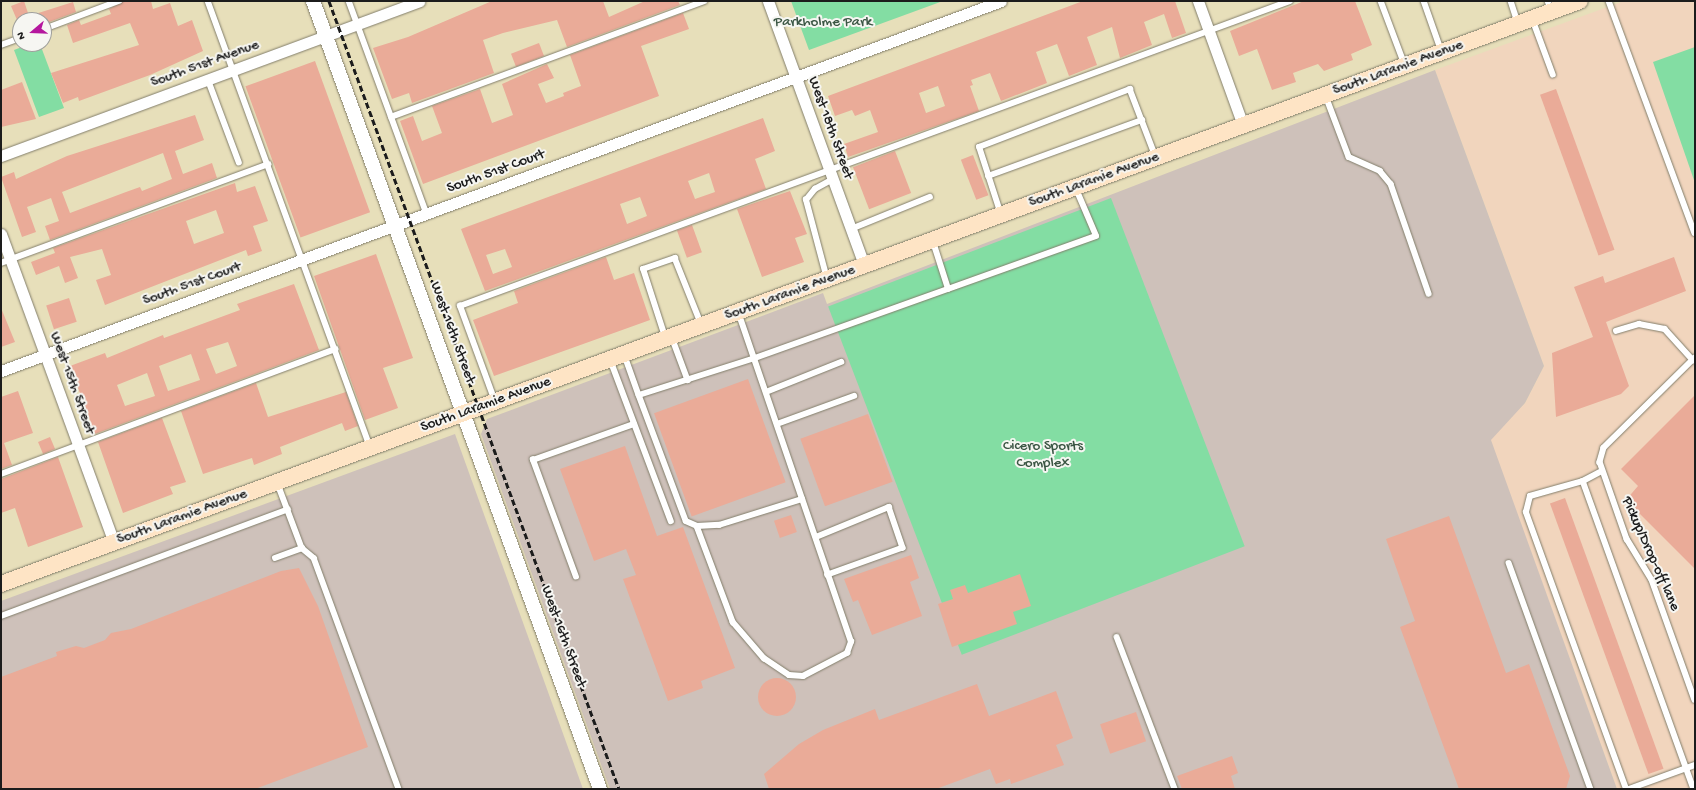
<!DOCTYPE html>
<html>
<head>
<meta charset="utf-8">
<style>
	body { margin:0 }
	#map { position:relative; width:1696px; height:790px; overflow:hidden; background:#e7dfba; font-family:"Gochi Hand",sans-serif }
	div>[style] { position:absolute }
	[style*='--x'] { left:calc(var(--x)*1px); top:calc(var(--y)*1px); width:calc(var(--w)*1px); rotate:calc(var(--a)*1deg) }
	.built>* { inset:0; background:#f1d5bd }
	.industrial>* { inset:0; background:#cec1ba }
	.green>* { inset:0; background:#83dda3; transform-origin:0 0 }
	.building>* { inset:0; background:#eaab98; transform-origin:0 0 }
	.round { border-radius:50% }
	.roads { filter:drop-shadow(0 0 1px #827e6b) drop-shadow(0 0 1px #827e6b) }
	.service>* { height:5.5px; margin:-2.75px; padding:0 2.75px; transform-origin:2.75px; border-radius:2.75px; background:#fff }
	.minor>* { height:11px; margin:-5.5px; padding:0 5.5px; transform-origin:5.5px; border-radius:5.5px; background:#fff }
	.tertiary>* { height:14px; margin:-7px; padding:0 7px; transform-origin:7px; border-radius:7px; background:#fff }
	.secondary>* { height:16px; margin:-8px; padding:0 8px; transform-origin:8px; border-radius:8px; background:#fee4c5 }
	.rail>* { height:3px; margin-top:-1.5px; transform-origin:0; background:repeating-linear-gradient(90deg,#1c1c1c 0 6px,transparent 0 9px) }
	span { translate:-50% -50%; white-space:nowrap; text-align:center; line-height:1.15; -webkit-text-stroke:4px #f6f6f2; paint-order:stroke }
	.park-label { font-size:15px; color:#3b5644 }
	.street-label { font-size:15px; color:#1c1c1c }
	.frame { position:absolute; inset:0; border:2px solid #1c1c1c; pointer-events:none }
	.north { position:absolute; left:12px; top:12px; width:40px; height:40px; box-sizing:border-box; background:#f6f6f2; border:1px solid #9f9f9c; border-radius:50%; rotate:251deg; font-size:11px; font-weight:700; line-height:16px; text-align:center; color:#1c1c1c }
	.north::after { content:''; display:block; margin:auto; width:14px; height:18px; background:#b5179e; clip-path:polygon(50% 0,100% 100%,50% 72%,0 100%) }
</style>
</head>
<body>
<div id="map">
	<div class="built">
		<i style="clip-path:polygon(1624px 1px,1695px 1px,1695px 789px,1617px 789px,1490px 439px,1525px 403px,1544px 366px,1435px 70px)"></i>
	</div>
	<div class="industrial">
		<i style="clip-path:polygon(1435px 70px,1544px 366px,1525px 403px,1491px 440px,1617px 789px,610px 789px,481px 434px,487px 419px,823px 293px,827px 304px)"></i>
		<i style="clip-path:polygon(455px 434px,583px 789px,1px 789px,1px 601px)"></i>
	</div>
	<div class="green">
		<i style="clip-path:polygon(791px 1px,943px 1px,809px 50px)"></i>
		<i style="clip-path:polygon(30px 44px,40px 44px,64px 108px,39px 117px,14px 50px)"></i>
		<i style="clip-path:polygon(1695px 47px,1695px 183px,1653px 62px)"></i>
		<i style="left:1111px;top:198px;width:373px;height:303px;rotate:69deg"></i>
	</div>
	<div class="building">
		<i style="clip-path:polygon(24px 1px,29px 16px,73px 2px,76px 12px,44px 24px,44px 20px,17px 20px,11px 6px)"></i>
		<i style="clip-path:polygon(123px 1px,151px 1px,153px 9px,170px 3px,178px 26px,192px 20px,203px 51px,150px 75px,79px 101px,78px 97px,63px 103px,51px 73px,139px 45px,130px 23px,73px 43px,67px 25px,79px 20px,81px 25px,111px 14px,109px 9px)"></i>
		<i style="clip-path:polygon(492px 1px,603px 1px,609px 17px,645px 1px,678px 1px,680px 5px,567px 47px,557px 20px,503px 33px,483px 40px,494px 73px,412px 103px,409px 93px,392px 99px,373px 48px,408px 37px)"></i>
		<i style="clip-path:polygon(evenodd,1083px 1px,1175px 1px,1186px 33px,1172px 38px,1164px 14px,1144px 22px,1152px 45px,1120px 58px,1112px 27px,1087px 37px,1097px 65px,1069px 76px,1057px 44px,1036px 52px,1047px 83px,1001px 101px,990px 73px,971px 80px,973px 85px,970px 86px,979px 111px,848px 157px,844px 144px,878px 132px,870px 110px,855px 116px,852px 110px,835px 116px,828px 96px,1083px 1px,938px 86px,945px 106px,926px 113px,919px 93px,938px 86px)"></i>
		<i style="clip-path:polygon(1304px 1px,1355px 1px,1372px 45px,1351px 54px,1353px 60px,1324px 71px,1318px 64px,1293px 73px,1296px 82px,1272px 90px,1257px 49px,1239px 56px,1230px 31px)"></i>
		<i style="clip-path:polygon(683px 13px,689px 29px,641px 46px,659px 96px,423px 184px,400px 121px,413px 116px,422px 141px,442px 133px,432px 106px,480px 89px,492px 123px,513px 115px,502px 84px,547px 64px,554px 78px,538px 84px,546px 103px,564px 96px,563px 93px,581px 86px,570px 55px)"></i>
		<i style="left:539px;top:43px;width:14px;height:30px;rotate:69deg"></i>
		<i style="left:315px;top:61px;width:161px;height:74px;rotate:70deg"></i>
		<i style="clip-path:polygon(22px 82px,36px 119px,1px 127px,1px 90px)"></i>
		<i style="left:1556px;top:89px;width:171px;height:17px;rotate:70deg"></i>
		<i style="clip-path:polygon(evenodd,195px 115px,204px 140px,175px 151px,183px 174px,212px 163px,217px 178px,50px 240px,45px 226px,59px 221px,51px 198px,27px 207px,36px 232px,22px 237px,1px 177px,14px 172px,16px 179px,67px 156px,195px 115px,163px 153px,172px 179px,142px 191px,140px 187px,126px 192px,70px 213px,62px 192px,163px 153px)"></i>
		<i style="clip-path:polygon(evenodd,763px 118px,775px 151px,755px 159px,766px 189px,485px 291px,461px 229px,763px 118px,709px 173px,715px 192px,695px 199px,688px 181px,709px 173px,763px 118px,640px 197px,647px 216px,627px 224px,620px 204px,640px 197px,763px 118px,505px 249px,512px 267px,493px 274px,486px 255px,505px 249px)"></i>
		<i style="left:895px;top:151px;width:45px;height:45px;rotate:69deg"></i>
		<i style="left:973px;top:155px;width:43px;height:13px;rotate:69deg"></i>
		<i style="clip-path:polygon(evenodd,235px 183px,237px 192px,255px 186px,268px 221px,253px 226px,262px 251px,248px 256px,246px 250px,105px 305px,96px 280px,111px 275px,102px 249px,70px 257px,78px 278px,65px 283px,59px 266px,36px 275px,31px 262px,55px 253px,53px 248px,235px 183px,216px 210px,224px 233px,194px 244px,186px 221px,216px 210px)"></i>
		<i style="clip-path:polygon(790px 191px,807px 234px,795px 238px,804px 262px,762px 277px,737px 209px)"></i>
		<i style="left:692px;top:225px;width:29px;height:16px;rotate:70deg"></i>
		<i style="clip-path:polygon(376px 254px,413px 358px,383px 368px,398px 408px,365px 420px,314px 276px)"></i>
		<i style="clip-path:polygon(606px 257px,614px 280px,634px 273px,650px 320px,494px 376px,473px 320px,518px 303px,514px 291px)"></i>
		<i style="clip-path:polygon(1674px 257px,1686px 291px,1606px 322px,1629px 386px,1621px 394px,1556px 417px,1552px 353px,1593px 337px,1574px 287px,1603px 276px,1605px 283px)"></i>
		<i style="clip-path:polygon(evenodd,294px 284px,319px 350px,95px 434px,70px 366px,105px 353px,107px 358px,163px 335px,164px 338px,240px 310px,237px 304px,294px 284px,228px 342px,237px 366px,216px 374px,206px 349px,228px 342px,294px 284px,191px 354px,200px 380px,168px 391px,159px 366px,191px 354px,294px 284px,147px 373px,155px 396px,125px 406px,117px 385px,147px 373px)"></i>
		<i style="left:69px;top:298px;width:25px;height:24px;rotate:72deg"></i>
		<i style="clip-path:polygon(1px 308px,15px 342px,1px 347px)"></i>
		<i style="left:748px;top:379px;width:110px;height:100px;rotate:70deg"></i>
		<i style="clip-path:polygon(256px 383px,268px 417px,346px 392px,358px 426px,345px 431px,342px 423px,280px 447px,282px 454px,254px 465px,252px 458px,203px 474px,181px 411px)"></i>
		<i style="clip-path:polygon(18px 391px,33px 433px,4px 443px,12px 465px,1px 469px,1px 397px)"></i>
		<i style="clip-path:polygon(1695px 395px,1695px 569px,1626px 500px,1638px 486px,1621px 469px)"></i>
		<i style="left:868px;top:414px;width:72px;height:72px;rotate:70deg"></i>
		<i style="clip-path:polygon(162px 418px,186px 482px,170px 487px,173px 494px,123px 513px,98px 442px)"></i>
		<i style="left:50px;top:437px;width:13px;height:13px;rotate:67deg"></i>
		<i style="clip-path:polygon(625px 446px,657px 536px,683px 527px,735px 668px,701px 681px,703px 688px,668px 701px,623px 579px,636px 575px,626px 549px,594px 561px,560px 469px)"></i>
		<i style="clip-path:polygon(58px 457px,83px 527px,28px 547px,15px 508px,1px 513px,1px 479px)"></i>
		<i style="left:1565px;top:498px;width:288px;height:16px;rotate:70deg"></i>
		<i style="left:791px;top:515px;width:18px;height:18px;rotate:71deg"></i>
		<i style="clip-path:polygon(1449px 516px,1506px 673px,1529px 664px,1570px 776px,1566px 789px,1459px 789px,1400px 627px,1415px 621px,1386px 539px)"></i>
		<i style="clip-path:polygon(911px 555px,919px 578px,910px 582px,922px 616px,872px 635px,858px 600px,853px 602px,844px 579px)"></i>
		<i style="clip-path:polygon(299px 568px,318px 606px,368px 747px,255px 789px,1px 789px,1px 677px,57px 656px,56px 652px,76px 646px,84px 648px,105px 640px,111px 633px,131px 629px,281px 571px)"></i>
		<i style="clip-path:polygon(1020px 574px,1031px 606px,1013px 612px,1017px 624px,952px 647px,938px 604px,953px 599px,950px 590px,965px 585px,968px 593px)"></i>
		<i class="round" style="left:758px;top:678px;width:38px;height:38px"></i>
		<i style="clip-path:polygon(977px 684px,989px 716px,1056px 691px,1073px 738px,1056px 745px,1064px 765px,1011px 784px,1010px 779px,996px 784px,990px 769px,936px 789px,769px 789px,764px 774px,799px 744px,823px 730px,875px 709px,879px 720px)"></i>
		<i style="left:1136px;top:712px;width:31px;height:38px;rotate:71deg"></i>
		<i style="clip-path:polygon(1232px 756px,1238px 773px,1231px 776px,1235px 789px,1182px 789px,1177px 776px)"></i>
	</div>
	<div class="roads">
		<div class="service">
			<i style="--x:208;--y:1;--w:473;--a:70"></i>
			<i style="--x:349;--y:1;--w:227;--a:69.9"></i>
			<i style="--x:1381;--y:1;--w:68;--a:69.4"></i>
			<i style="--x:1424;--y:1;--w:54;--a:70.6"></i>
			<i style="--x:1511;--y:1;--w:22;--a:72"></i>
			<i style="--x:1548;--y:1;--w:11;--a:68"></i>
			<i style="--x:1609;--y:1;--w:247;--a:69.7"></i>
			<i style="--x:1533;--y:20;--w:58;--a:69.7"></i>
			<i style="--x:44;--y:29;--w:80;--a:-20.5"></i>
			<i style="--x:1;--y:45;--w:20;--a:-20"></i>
			<i style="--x:208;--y:79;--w:89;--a:69.5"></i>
			<i style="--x:1326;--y:96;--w:65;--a:69.3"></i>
			<i style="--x:1349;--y:157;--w:34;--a:24"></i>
			<i style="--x:1380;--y:171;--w:17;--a:50"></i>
			<i style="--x:1391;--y:184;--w:116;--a:70.9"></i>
			<i style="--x:391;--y:117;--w:334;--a:-20.3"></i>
			<i style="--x:988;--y:176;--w:164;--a:-20"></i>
			<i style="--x:1001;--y:215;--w:71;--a:-107.9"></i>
			<i style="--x:979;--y:147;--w:162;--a:-21"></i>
			<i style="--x:1130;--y:89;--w:73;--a:69.1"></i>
			<i style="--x:851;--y:229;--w:85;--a:-22.1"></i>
			<i style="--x:1;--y:263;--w:285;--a:-20.3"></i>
			<i style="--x:827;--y:279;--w:82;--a:-104.9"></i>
			<i style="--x:806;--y:200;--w:14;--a:-51"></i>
			<i style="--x:815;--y:189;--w:21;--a:-29"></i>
			<i style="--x:948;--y:289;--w:157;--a:-19.7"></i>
			<i style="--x:1096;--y:236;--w:51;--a:-113.1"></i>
			<i style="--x:1616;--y:331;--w:24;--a:-17"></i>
			<i style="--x:1639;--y:324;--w:26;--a:11"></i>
			<i style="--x:1665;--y:329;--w:42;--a:47.9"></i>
			<i style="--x:665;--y:337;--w:71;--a:-107.9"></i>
			<i style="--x:643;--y:269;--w:34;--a:-19"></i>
			<i style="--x:675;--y:258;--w:70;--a:68.2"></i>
			<i style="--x:672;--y:337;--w:46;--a:69.6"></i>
			<i style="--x:625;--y:356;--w:41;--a:70.3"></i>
			<i style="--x:639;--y:395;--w:122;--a:-17.7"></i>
			<i style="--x:755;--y:358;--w:205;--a:-19.7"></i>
			<i style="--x:948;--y:289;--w:49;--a:-107.7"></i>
			<i style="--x:1695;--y:358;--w:128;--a:135.3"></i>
			<i style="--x:1604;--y:448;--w:15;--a:106"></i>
			<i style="--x:1600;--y:462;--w:82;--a:70.7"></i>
			<i style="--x:1627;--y:539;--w:48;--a:58.6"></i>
			<i style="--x:1652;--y:580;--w:127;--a:70.3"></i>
			<i style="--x:611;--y:361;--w:171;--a:69.4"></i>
			<i style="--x:766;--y:392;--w:81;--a:-21.8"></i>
			<i style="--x:639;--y:395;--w:134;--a:69.5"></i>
			<i style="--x:686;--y:521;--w:12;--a:24"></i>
			<i style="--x:697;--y:526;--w:22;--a:-3"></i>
			<i style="--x:719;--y:525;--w:87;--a:-17.4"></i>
			<i style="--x:494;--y:399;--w:99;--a:-110.1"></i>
			<i style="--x:460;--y:306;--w:884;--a:-20.18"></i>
			<i style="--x:777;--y:424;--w:82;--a:-20"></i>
			<i style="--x:1;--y:474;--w:357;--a:-20.5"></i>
			<i style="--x:1583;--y:481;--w:21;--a:-28"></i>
			<i style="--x:278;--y:484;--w:68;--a:69.4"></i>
			<i style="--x:302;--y:548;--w:16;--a:40"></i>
			<i style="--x:314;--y:558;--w:246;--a:69.8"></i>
			<i style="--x:697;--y:526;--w:103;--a:69.4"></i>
			<i style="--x:733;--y:622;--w:48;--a:49.3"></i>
			<i style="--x:764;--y:658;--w:30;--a:34"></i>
			<i style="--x:789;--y:675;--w:14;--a:4"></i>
			<i style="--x:803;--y:676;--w:50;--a:-27.6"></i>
			<i style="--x:847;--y:653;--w:12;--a:-70"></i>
			<i style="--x:851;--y:642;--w:347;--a:-108.9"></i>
			<i style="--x:816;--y:537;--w:79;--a:-22.3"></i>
			<i style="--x:889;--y:507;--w:43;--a:71.1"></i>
			<i style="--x:903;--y:548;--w:80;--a:160.2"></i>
			<i style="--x:275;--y:558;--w:29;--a:-20"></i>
			<i style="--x:1509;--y:563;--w:240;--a:70.1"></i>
			<i style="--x:576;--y:577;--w:125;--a:-110.2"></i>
			<i style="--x:533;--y:460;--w:107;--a:-19.6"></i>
			<i style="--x:1;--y:616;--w:306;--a:-20.4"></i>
			<i style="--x:1117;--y:637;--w:163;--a:69.1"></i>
			<i style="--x:1626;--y:789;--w:294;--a:-109.9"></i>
			<i style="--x:1526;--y:512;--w:16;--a:-76"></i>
			<i style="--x:1530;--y:496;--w:55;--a:-15.8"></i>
			<i style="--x:1583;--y:481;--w:327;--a:70.2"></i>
			<i style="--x:1629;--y:789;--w:70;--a:-20"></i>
		</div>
		<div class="minor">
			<i style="--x:768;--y:1;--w:281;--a:70"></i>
			<i style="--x:1198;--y:1;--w:132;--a:70.1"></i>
			<i style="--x:1;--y:156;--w:446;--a:-20.3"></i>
			<i style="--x:1;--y:234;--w:328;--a:69.9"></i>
			<i style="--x:1;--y:371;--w:1066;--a:-20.3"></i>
		</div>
		<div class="tertiary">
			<i style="--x:313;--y:1;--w:839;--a:69.99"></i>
		</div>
		<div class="secondary">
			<i style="--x:1;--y:584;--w:1683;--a:-20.27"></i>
		</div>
	</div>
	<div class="rail">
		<i style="--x:329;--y:1;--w:840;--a:69.8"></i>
	</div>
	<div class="park-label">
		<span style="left:823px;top:23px">Parkholme Park</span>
		<span style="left:1043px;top:455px">Cicero Sports<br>Complex</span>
	</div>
	<div class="street-label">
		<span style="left:205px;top:64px;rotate:-20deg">South 51st Avenue</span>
		<span style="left:1398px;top:68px;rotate:-20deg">South Laramie Avenue</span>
		<span style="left:830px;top:128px;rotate:70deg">West 18th Street</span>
		<span style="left:496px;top:172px;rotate:-20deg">South 51st Court</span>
		<span style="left:1094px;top:180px;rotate:-20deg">South Laramie Avenue</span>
		<span style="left:192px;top:284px;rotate:-20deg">South 51st Court</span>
		<span style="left:790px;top:293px;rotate:-20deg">South Laramie Avenue</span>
		<span style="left:452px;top:333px;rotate:70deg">West 16th Street</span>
		<span style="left:72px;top:383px;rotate:70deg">West 15th Street</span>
		<span style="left:486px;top:405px;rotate:-20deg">South Laramie Avenue</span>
		<span style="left:182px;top:517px;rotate:-20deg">South Laramie Avenue</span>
		<span style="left:1650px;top:554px;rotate:66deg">Pickup/Drop-off lane</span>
		<span style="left:563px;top:637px;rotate:70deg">West 16th Street</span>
	</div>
	<div class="frame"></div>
	<div class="north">N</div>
</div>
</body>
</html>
